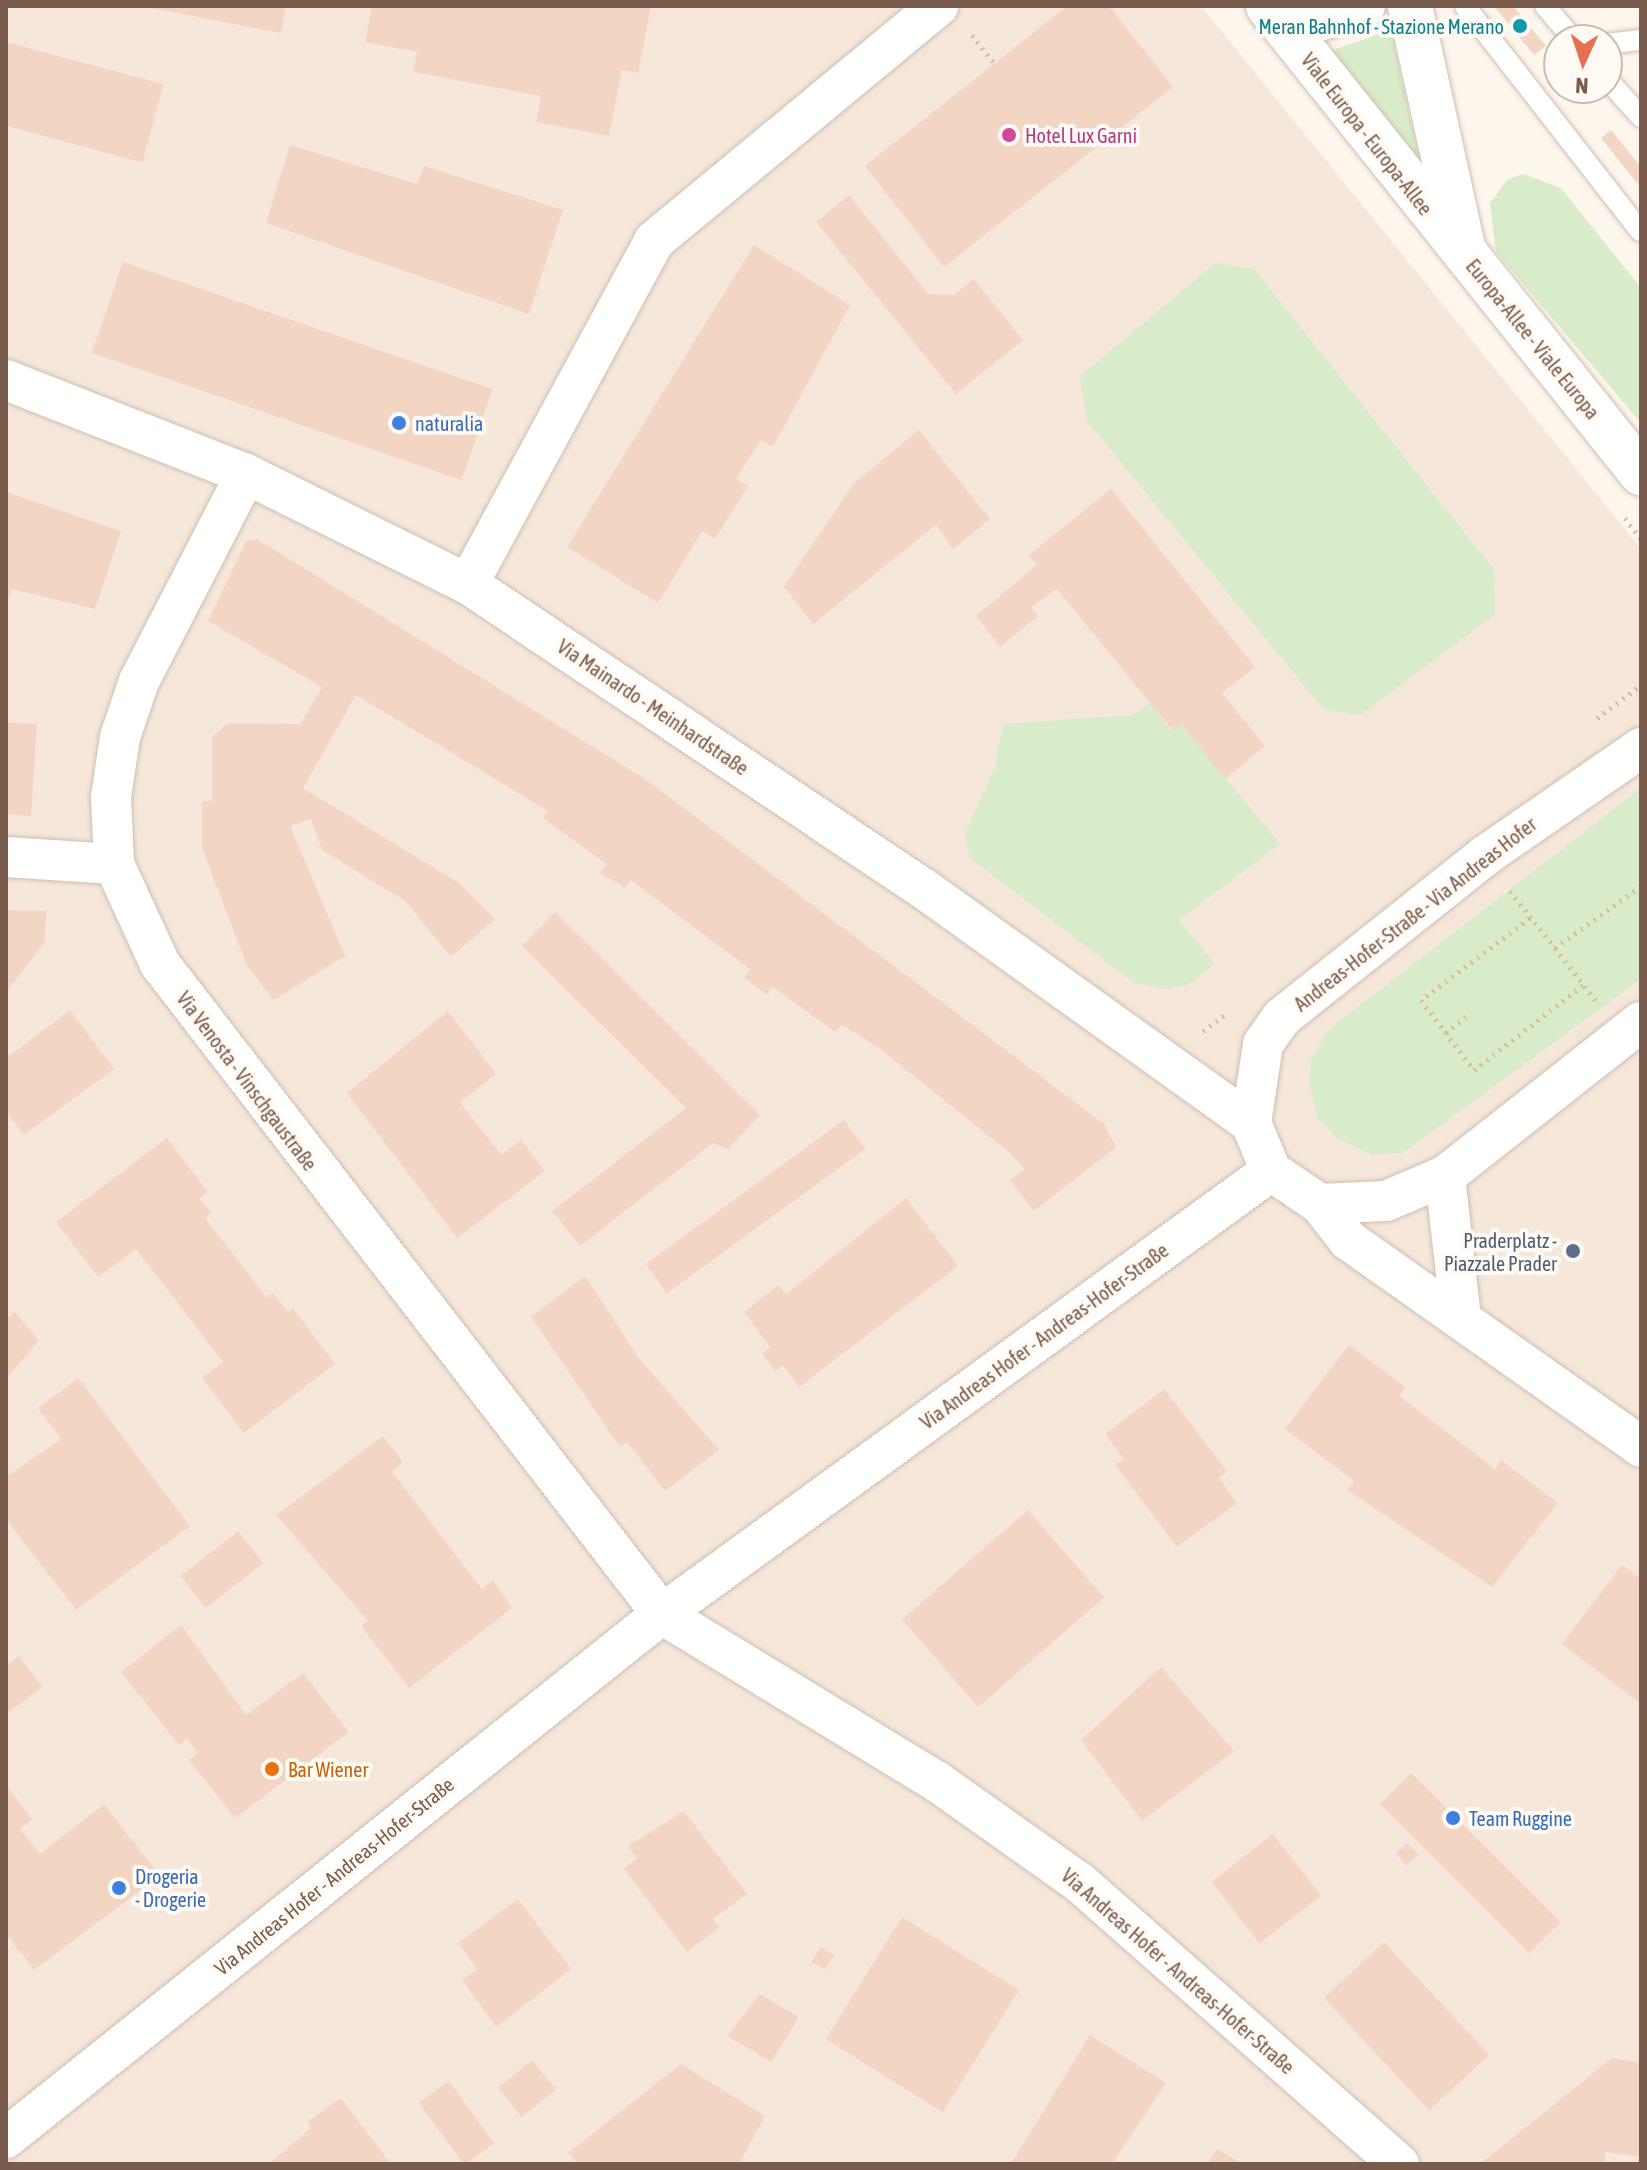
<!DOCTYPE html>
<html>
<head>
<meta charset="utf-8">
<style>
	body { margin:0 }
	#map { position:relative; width:1647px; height:2170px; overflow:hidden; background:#fdf6ec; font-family:"Asap Condensed",sans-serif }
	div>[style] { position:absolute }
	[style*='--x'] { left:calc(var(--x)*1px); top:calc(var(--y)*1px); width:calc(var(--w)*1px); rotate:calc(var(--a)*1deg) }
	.residential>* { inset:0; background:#f5e8da }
	.green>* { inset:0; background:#d8ecc9 }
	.building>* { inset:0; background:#f3d5c3; transform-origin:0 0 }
	.path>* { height:5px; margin-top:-2.5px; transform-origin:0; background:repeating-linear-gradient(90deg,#d9b8a5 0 2px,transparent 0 8px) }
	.roads { filter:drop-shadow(0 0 2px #d1beb0) drop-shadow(0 0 2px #d1beb0) }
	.lane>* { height:20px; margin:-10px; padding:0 10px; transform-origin:10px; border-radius:10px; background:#fff }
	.street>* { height:40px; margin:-20px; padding:0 20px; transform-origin:20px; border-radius:20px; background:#fff }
	.secondary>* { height:44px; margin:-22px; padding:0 22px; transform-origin:22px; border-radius:22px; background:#fff }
	.dots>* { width:22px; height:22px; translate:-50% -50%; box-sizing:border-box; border:4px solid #fffaf3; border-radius:50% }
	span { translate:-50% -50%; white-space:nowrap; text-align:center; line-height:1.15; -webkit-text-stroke:8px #fffaf3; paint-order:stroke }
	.culture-label { font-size:20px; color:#0d838f }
	.right { translate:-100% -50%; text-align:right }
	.street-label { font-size:20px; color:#7a5c4d }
	.hotel-label { font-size:20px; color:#b23c85 }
	.left { translate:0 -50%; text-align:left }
	.shop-label { font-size:20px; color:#366cbe }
	.service-label { font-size:20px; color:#4e5e75 }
	.food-label { font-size:20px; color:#c56008 }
	.frame { position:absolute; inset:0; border:8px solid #7a5c4d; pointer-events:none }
	.north { position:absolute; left:1543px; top:24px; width:80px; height:80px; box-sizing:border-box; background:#fffaf3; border:2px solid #cabbb1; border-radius:50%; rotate:183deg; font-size:22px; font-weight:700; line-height:32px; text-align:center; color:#7a5c4d }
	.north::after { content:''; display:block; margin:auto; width:28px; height:36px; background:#e76f51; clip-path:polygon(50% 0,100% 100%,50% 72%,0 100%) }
</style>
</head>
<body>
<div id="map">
	<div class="residential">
		<i style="clip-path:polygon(6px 6px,1201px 6px,1641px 549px,1641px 2164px,6px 2164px)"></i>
	</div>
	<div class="green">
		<i style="clip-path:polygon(1391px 30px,1425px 185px,1312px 57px)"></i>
		<i style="clip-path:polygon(1523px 174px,1561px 188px,1641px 288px,1641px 423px,1496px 252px,1490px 203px,1507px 180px)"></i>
		<i style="clip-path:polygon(1215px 263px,1254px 269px,1495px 571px,1494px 615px,1361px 715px,1324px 710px,1087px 421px,1080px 376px)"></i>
		<i style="clip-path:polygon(1150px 703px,1172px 731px,1181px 724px,1280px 844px,1179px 920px,1215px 964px,1188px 985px,1166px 989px,1134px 983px,970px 858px,965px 834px,995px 767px,1003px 724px,1132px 715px)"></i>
		<i style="clip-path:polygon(1641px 788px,1641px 979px,1403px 1153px,1372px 1155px,1335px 1137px,1317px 1117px,1309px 1082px,1311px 1060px,1328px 1030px)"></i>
	</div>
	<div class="building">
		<i style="clip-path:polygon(142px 6px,286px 6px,281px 33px)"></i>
		<i style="clip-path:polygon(372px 6px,651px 6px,638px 73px,622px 70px,609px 136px,536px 122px,541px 96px,413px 72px,417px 52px,365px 42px)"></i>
		<i style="clip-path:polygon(1067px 6px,1109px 6px,1173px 87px,944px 267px,865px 166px)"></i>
		<i style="clip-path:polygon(1494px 6px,1513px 6px,1546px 46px,1534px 55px)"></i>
		<i style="left:6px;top:42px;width:163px;height:81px;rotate:15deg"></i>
		<i style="clip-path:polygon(1611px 130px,1641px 167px,1641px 188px,1601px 138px)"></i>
		<i style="clip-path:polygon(290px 145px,417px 184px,424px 166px,563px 210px,529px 314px,266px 223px)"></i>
		<i style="clip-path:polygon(849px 195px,928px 294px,954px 295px,974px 279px,1023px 340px,956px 394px,816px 222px)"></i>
		<i style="clip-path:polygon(754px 245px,850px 305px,773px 447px,761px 440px,736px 479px,748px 486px,715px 539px,702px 531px,658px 603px,567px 547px)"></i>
		<i style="left:123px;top:262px;width:391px;height:96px;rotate:19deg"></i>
		<i style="clip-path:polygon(919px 430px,990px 519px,953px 549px,936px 525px,813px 624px,784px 587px,854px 483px)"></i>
		<i style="clip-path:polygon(1111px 489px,1255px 667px,1222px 693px,1265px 746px,1225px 779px,1181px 724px,1173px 731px,1057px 589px,1031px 607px,1038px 616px,1000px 647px,976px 616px,1037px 565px,1029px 555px)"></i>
		<i style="clip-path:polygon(6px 492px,121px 531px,95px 609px,12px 589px,6px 603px)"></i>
		<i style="clip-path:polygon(257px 539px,645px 779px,1104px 1124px,1116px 1147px,1034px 1211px,1010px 1180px,1025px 1169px,1010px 1153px,879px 1048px,842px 1025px,835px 1032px,773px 987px,767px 995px,744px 978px,750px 969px,631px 880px,625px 888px,600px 873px,606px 864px,543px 818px,548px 811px,356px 695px,303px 788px,459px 883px,495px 919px,451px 957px,405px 901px,322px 850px,311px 819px,290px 826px,345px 956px,274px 1000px,247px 966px,202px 848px,202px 801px,212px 801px,212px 737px,228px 723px,300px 724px,322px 687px,208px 621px,246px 541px)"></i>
		<i style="clip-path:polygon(6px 722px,37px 724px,31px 816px,6px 814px)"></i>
		<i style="clip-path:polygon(6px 910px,46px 911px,45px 942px,6px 992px)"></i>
		<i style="clip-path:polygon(555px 912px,760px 1115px,728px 1149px,713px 1143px,580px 1246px,552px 1211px,686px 1108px,522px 946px)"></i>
		<i style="clip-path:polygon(70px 1010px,114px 1069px,24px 1135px,6px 1112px,6px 1058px)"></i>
		<i style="clip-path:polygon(448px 1011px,496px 1074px,460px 1102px,501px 1155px,521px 1140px,545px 1171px,457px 1238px,347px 1093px)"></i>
		<i style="left:844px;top:1120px;width:36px;height:245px;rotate:54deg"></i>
		<i style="clip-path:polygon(167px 1138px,208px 1192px,199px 1198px,211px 1213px,205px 1218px,267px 1298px,273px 1293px,288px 1312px,293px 1308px,335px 1364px,244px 1433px,202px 1378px,223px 1362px,136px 1249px,98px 1277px,56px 1222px)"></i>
		<i style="clip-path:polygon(906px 1198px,958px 1266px,799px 1387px,783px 1365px,775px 1371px,762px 1353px,770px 1347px,744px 1312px,779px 1285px,786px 1294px)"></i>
		<i style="clip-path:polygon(585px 1276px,638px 1357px,719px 1450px,665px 1491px,627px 1442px,620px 1447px,531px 1317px)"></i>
		<i style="clip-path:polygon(15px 1312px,39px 1341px,6px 1378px,6px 1319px)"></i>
		<i style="clip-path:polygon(1349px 1345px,1405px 1387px,1399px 1396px,1495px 1469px,1501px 1460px,1558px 1503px,1492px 1587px,1347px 1490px,1354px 1481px,1285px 1429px)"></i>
		<i style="clip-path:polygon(78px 1378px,190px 1526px,76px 1610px,6px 1519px,6px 1477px,61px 1439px,38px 1408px)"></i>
		<i style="clip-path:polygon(1164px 1389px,1227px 1471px,1219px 1478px,1237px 1503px,1177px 1547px,1115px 1465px,1124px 1459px,1105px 1434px)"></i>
		<i style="clip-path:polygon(383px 1436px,403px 1462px,392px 1472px,482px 1589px,493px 1580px,512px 1608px,409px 1688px,361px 1626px,368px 1621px,276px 1515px)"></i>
		<i style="left:1028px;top:1510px;width:116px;height:167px;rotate:49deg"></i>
		<i style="left:238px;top:1531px;width:41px;height:73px;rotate:52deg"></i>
		<i style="clip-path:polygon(1622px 1565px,1641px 1579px,1641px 1704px,1562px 1644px)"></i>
		<i style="clip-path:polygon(181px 1625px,246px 1715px,303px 1673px,349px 1732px,235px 1818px,189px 1760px,198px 1753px,187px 1738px,179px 1745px,121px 1672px)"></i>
		<i style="clip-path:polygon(19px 1656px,42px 1687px,6px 1714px,6px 1666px)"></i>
		<i style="clip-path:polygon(1161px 1667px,1234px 1751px,1142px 1821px,1081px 1740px)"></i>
		<i style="left:1411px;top:1773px;width:211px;height:44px;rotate:45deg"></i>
		<i style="clip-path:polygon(6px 1785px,32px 1819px,20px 1829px,40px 1854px,104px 1804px,160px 1876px,34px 1970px,6px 1934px)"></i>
		<i style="clip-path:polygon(684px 1811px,747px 1894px,713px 1919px,720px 1927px,687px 1952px,624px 1869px,637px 1858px,628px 1846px)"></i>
		<i style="left:1273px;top:1834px;width:78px;height:78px;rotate:52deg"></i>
		<i style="left:1408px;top:1843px;width:16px;height:16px;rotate:50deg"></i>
		<i style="clip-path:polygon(518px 1899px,571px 1969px,496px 2027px,462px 1980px,477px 1969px,458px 1943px)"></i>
		<i style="left:902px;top:1917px;width:138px;height:144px;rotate:32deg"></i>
		<i style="left:1384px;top:1942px;width:154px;height:82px;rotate:47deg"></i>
		<i style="left:820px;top:1947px;width:16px;height:17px;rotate:30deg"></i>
		<i style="clip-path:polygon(760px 1994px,799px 2017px,771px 2062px,727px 2036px)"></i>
		<i style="clip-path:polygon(1090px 2035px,1166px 2083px,1112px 2164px,1011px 2164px)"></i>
		<i style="clip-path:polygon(1612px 2058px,1641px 2063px,1641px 2157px,1606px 2152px,1604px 2164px,1480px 2164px)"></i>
		<i style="left:532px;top:2060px;width:38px;height:44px;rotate:51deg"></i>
		<i style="clip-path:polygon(681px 2064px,765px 2116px,739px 2164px,577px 2164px,568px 2153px)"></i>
		<i style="left:449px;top:2081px;width:77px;height:37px;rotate:54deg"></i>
		<i style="clip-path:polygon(341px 2098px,391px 2164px,269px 2164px,311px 2128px,307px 2122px)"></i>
		<i style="clip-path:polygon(1217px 2149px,1242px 2164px,1208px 2164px)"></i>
	</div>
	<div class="path">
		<i style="--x:972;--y:35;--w:36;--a:52"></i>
		<i style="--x:1625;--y:518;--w:26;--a:53"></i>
		<i style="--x:1597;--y:718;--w:55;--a:-36.9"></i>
		<i style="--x:1510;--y:891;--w:73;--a:51.7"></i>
		<i style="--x:1555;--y:948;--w:106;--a:-35.8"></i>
		<i style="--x:1530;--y:918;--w:136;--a:143"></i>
		<i style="--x:1421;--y:1000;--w:88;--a:52.9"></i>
		<i style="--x:1474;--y:1070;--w:138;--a:-37.9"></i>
		<i style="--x:1555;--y:948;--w:67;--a:52.3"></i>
		<i style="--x:1203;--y:1031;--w:26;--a:-36"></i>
		<i style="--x:1446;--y:1033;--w:26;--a:-39"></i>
	</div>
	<div class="roads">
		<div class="lane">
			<i style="--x:1465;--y:6;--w:286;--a:52.1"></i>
			<i style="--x:1545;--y:6;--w:45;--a:49.5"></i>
			<i style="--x:1607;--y:44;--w:34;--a:-7"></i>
			<i style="--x:1607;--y:79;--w:51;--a:48.2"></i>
		</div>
		<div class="street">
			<i style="--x:6;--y:380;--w:258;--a:21.4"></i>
			<i style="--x:246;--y:474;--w:248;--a:26.4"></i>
			<i style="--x:468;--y:584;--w:549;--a:33.78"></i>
			<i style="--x:924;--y:889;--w:402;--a:35.6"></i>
			<i style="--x:246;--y:474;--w:233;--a:117.3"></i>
			<i style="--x:139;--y:681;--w:59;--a:108.7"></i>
			<i style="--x:120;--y:737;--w:61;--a:98.5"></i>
			<i style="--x:111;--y:797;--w:67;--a:87.4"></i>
			<i style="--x:114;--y:864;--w:110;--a:65.3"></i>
			<i style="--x:160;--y:964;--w:821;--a:52.32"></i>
			<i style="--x:662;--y:1614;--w:321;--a:31.4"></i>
			<i style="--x:936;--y:1781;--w:176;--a:35.3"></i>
			<i style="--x:1080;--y:1883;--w:425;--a:41.4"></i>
			<i style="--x:468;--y:584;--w:390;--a:-61.5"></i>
			<i style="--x:654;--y:241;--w:369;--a:-39.6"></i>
			<i style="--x:1641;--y:748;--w:188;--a:145.4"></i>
			<i style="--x:1486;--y:855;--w:260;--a:141.5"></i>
			<i style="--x:1282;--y:1017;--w:33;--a:125"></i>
			<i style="--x:1263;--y:1044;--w:80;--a:98.6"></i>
			<i style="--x:1251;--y:1123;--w:52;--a:67.4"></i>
			<i style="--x:1271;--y:1171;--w:59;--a:34"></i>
			<i style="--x:1320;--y:1204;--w:46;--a:52.1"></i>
			<i style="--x:1348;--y:1240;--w:359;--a:35.2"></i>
			<i style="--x:6;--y:857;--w:108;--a:3.7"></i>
			<i style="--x:1445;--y:1176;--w:144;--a:83.6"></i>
			<i style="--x:1320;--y:1204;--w:66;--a:-2.6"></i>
			<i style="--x:1386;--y:1201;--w:64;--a:-23"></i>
			<i style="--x:1445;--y:1176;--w:249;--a:-38.2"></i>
			<i style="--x:6;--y:2138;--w:840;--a:-38.62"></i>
			<i style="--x:662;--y:1614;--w:753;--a:-36.03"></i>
		</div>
		<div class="secondary">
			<i style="--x:1268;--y:6;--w:598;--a:51.39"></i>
			<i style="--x:1273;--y:6;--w:42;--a:21"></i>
			<i style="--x:1312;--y:21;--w:53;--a:-16.4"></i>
			<i style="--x:1410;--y:6;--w:251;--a:77.6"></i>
		</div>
	</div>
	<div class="dots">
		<i style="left:1520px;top:26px;background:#0f9aa8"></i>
		<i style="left:1009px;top:135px;background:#d1479c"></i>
		<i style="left:399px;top:423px;background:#3f7fe0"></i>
		<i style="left:1573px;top:1251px;background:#5c6f8a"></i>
		<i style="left:272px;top:1769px;background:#e8710a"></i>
		<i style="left:1453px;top:1818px;background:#3f7fe0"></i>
		<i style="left:119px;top:1888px;background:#3f7fe0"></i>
	</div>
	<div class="culture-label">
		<span class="right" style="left:1504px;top:26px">Meran Bahnhof - Stazione Merano</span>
	</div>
	<div class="street-label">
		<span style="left:1367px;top:134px;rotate:52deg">Viale Europa - Europa-Allee</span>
		<span style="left:1533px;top:339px;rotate:51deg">Europa-Allee - Viale Europa</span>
		<span style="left:653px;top:707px;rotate:34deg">Via Mainardo - Meinhardstraße</span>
		<span style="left:1415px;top:914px;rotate:-38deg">Andreas-Hofer-Straße - Via Andreas Hofer</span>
		<span style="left:247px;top:1081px;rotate:53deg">Via Venosta - Vinschgaustraße</span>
		<span style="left:1044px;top:1336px;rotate:-36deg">Via Andreas Hofer - Andreas-Hofer-Straße</span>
		<span style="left:334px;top:1876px;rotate:-39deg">Via Andreas Hofer - Andreas-Hofer-Straße</span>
		<span style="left:1178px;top:1971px;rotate:41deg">Via Andreas Hofer - Andreas-Hofer-Straße</span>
	</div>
	<div class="hotel-label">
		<span class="left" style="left:1025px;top:135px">Hotel Lux Garni</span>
	</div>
	<div class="shop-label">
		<span class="left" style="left:415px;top:423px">naturalia</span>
		<span class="left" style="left:1469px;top:1818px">Team Ruggine</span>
		<span class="left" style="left:135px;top:1888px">Drogeria<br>- Drogerie</span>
	</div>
	<div class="service-label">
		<span class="right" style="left:1557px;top:1252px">Praderplatz -<br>Piazzale Prader</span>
	</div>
	<div class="food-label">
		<span class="left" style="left:288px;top:1769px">Bar Wiener</span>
	</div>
	<div class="frame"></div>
	<div class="north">N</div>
</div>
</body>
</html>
